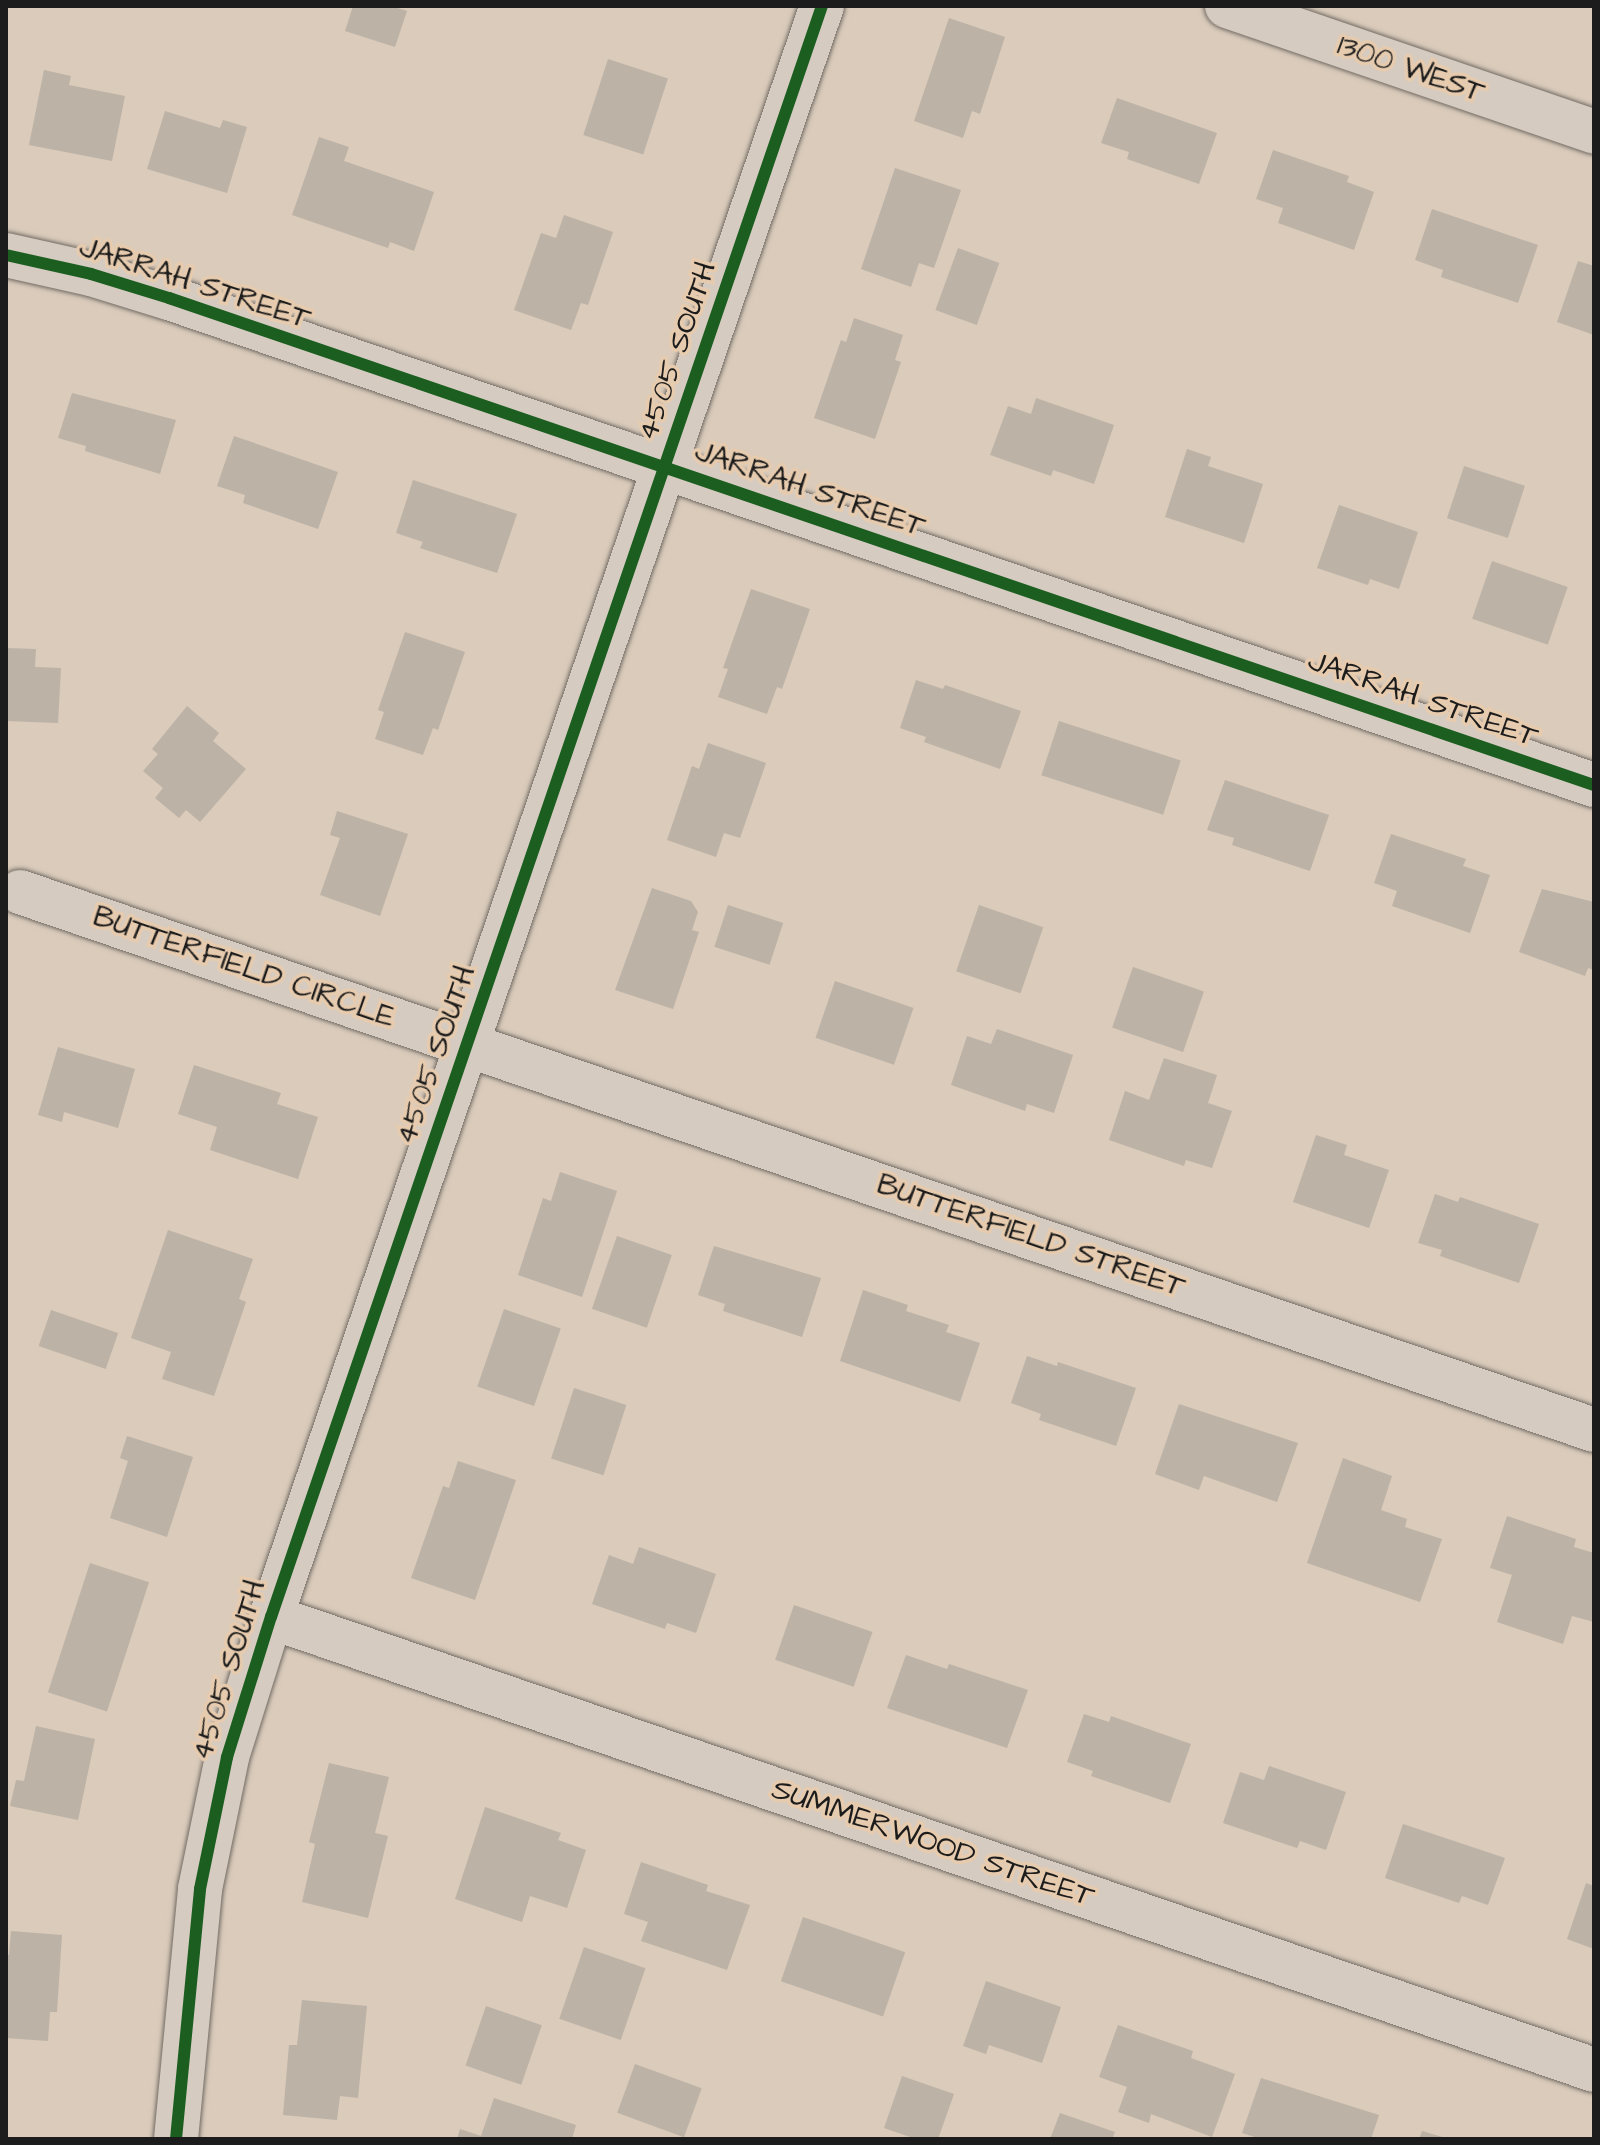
<!DOCTYPE html>
<html>
<head>
<meta charset="utf-8">
<style>
  body { margin:0 }
  #map { position:relative; width:1600px; height:2145px; overflow:hidden; background:#dacbbb; font-family:"Architects Daughter",sans-serif }
  div>[style] { position:absolute }
  .building>* { inset:0; background:#bcb2a6; transform-origin:0 0 }
  .roads { filter:drop-shadow(0 0 2px #726b64) drop-shadow(0 0 2px #726b64) }
  .minor>* { height:44px; margin:-22px; padding:0 22px; transform-origin:22px; border-radius:22px; background:#d5cbc0 }
  .cycleway>* { height:12px; margin:-6px; padding:0 6px; transform-origin:6px; border-radius:6px; background:#1b5e20 }
  span { translate:-50% -50%; white-space:nowrap; text-align:center; line-height:1.15; -webkit-text-stroke:7px #e7cbae; paint-order:stroke }
  .street-label { font-size:30px; color:#1c1c1c }
  .frame { position:absolute; inset:0; border:8px solid #1c1c1c; pointer-events:none }
</style>
</head>
<body>
<div id="map">
  <div class="building">
    <div style="clip-path:polygon(353px 6px,391px 6px,407px 11px,395px 47px,345px 31px)"></div>
    <div style="clip-path:polygon(949px 18px,1005px 37px,980px 114px,972px 111px,963px 138px,914px 121px)"></div>
    <div style="left:608px;top:59px;width:63px;height:80px;rotate:18deg"></div>
    <div style="clip-path:polygon(44px 70px,71px 76px,69px 85px,125px 96px,112px 161px,29px 145px)"></div>
    <div style="clip-path:polygon(1117px 98px,1217px 133px,1199px 184px,1127px 159px,1129px 152px,1101px 143px)"></div>
    <div style="clip-path:polygon(165px 111px,220px 128px,223px 120px,247px 127px,227px 193px,147px 169px)"></div>
    <div style="clip-path:polygon(319px 137px,349px 147px,344px 161px,434px 192px,414px 251px,390px 242px,388px 248px,292px 215px)"></div>
    <div style="clip-path:polygon(1273px 150px,1349px 176px,1347px 182px,1374px 192px,1354px 250px,1278px 223px,1283px 208px,1256px 199px)"></div>
    <div style="clip-path:polygon(895px 168px,961px 190px,934px 268px,919px 263px,911px 287px,861px 269px)"></div>
    <div style="clip-path:polygon(1432px 209px,1538px 245px,1518px 303px,1441px 277px,1443px 270px,1415px 260px)"></div>
    <div style="clip-path:polygon(564px 215px,613px 232px,588px 305px,581px 303px,571px 330px,514px 310px,541px 233px,556px 238px)"></div>
    <div style="left:958px;top:248px;width:44px;height:66px;rotate:20deg"></div>
    <div style="clip-path:polygon(1578px 261px,1594px 266px,1594px 335px,1557px 322px)"></div>
    <div style="clip-path:polygon(854px 318px,903px 335px,895px 360px,901px 362px,875px 439px,814px 418px,841px 340px,846px 342px)"></div>
    <div style="clip-path:polygon(72px 393px,176px 420px,160px 474px,85px 451px,86px 446px,58px 438px)"></div>
    <div style="clip-path:polygon(1036px 398px,1114px 425px,1094px 484px,1053px 470px,1051px 476px,990px 455px,1008px 406px,1031px 414px)"></div>
    <div style="clip-path:polygon(234px 436px,338px 472px,318px 529px,243px 503px,245px 495px,217px 486px)"></div>
    <div style="clip-path:polygon(1187px 449px,1211px 457px,1208px 466px,1263px 484px,1244px 543px,1165px 517px)"></div>
    <div style="left:1464px;top:466px;width:64px;height:55px;rotate:18deg"></div>
    <div style="clip-path:polygon(413px 480px,517px 514px,497px 573px,420px 548px,423px 542px,396px 533px)"></div>
    <div style="clip-path:polygon(1339px 505px,1418px 532px,1399px 589px,1370px 579px,1368px 585px,1317px 568px)"></div>
    <div style="left:1492px;top:561px;width:80px;height:61px;rotate:19deg"></div>
    <div style="clip-path:polygon(751px 589px,810px 609px,782px 689px,777px 687px,767px 714px,718px 697px,728px 669px,723px 668px)"></div>
    <div style="clip-path:polygon(405px 632px,465px 652px,438px 730px,433px 728px,423px 755px,375px 739px,384px 712px,378px 710px)"></div>
    <div style="clip-path:polygon(6px 648px,36px 649px,35px 667px,61px 668px,58px 723px,6px 721px)"></div>
    <div style="clip-path:polygon(916px 680px,943px 689px,945px 685px,1021px 711px,1000px 769px,924px 742px,926px 737px,900px 728px)"></div>
    <div style="clip-path:polygon(187px 706px,219px 733px,213px 741px,246px 769px,200px 822px,186px 810px,179px 818px,155px 798px,163px 788px,143px 771px,158px 754px,152px 749px)"></div>
    <div style="left:1059px;top:721px;width:128px;height:57px;rotate:18deg"></div>
    <div style="clip-path:polygon(708px 743px,766px 763px,740px 838px,724px 833px,716px 857px,667px 840px,692px 766px,699px 769px)"></div>
    <div style="clip-path:polygon(1225px 780px,1329px 815px,1310px 871px,1232px 845px,1234px 838px,1207px 830px)"></div>
    <div style="clip-path:polygon(337px 811px,408px 834px,380px 916px,320px 895px,340px 838px,330px 835px)"></div>
    <div style="clip-path:polygon(1391px 834px,1466px 859px,1463px 866px,1490px 875px,1470px 933px,1392px 906px,1397px 891px,1374px 883px)"></div>
    <div style="clip-path:polygon(652px 888px,691px 901px,698px 912px,692px 930px,699px 932px,673px 1009px,615px 990px)"></div>
    <div style="clip-path:polygon(1542px 889px,1594px 902px,1594px 970px,1588px 968px,1585px 976px,1519px 952px)"></div>
    <div style="left:728px;top:905px;width:58px;height:44px;rotate:18deg"></div>
    <div style="left:979px;top:905px;width:68px;height:70px;rotate:19deg"></div>
    <div style="left:1133px;top:967px;width:75px;height:64px;rotate:19deg"></div>
    <div style="left:835px;top:981px;width:83px;height:60px;rotate:19deg"></div>
    <div style="clip-path:polygon(997px 1029px,1073px 1055px,1054px 1113px,1027px 1104px,1025px 1111px,951px 1085px,967px 1036px,991px 1044px)"></div>
    <div style="clip-path:polygon(58px 1047px,135px 1069px,118px 1128px,64px 1112px,62px 1122px,38px 1115px)"></div>
    <div style="clip-path:polygon(1164px 1058px,1217px 1075px,1208px 1103px,1232px 1111px,1212px 1168px,1186px 1160px,1184px 1166px,1109px 1140px,1125px 1091px,1149px 1100px)"></div>
    <div style="clip-path:polygon(194px 1065px,281px 1093px,277px 1104px,318px 1117px,298px 1179px,210px 1150px,217px 1127px,178px 1114px)"></div>
    <div style="clip-path:polygon(1316px 1135px,1347px 1145px,1344px 1155px,1389px 1170px,1369px 1228px,1293px 1202px)"></div>
    <div style="clip-path:polygon(560px 1172px,617px 1191px,582px 1297px,518px 1275px,543px 1198px,551px 1201px)"></div>
    <div style="clip-path:polygon(1435px 1194px,1458px 1202px,1460px 1197px,1539px 1224px,1519px 1283px,1440px 1256px,1442px 1250px,1418px 1243px)"></div>
    <div style="clip-path:polygon(168px 1230px,253px 1259px,239px 1299px,246px 1302px,214px 1396px,162px 1379px,171px 1352px,131px 1338px)"></div>
    <div style="left:617px;top:1236px;width:58px;height:77px;rotate:19deg"></div>
    <div style="clip-path:polygon(714px 1246px,821px 1278px,802px 1337px,723px 1311px,725px 1304px,698px 1295px)"></div>
    <div style="clip-path:polygon(863px 1290px,908px 1305px,906px 1311px,949px 1325px,946px 1332px,980px 1343px,960px 1402px,840px 1361px)"></div>
    <div style="left:504px;top:1309px;width:60px;height:82px;rotate:19deg"></div>
    <div style="left:51px;top:1310px;width:71px;height:38px;rotate:19deg"></div>
    <div style="clip-path:polygon(1027px 1356px,1057px 1366px,1058px 1362px,1136px 1388px,1116px 1446px,1039px 1420px,1041px 1414px,1011px 1403px)"></div>
    <div style="left:574px;top:1388px;width:55px;height:74px;rotate:18deg"></div>
    <div style="clip-path:polygon(1179px 1404px,1298px 1443px,1277px 1502px,1204px 1476px,1199px 1490px,1155px 1474px)"></div>
    <div style="clip-path:polygon(127px 1436px,193px 1457px,167px 1537px,110px 1518px,128px 1461px,120px 1458px)"></div>
    <div style="clip-path:polygon(1343px 1458px,1392px 1476px,1381px 1510px,1407px 1519px,1405px 1527px,1442px 1539px,1420px 1602px,1307px 1563px)"></div>
    <div style="clip-path:polygon(458px 1461px,516px 1480px,475px 1600px,411px 1578px,443px 1486px,449px 1488px)"></div>
    <div style="clip-path:polygon(1507px 1516px,1576px 1539px,1574px 1547px,1594px 1553px,1594px 1622px,1572px 1616px,1563px 1644px,1497px 1622px,1512px 1575px,1490px 1568px)"></div>
    <div style="clip-path:polygon(639px 1547px,716px 1574px,696px 1633px,667px 1623px,665px 1629px,592px 1604px,609px 1555px,633px 1564px)"></div>
    <div style="left:90px;top:1563px;width:62px;height:136px;rotate:18deg"></div>
    <div style="left:794px;top:1605px;width:83px;height:58px;rotate:19deg"></div>
    <div style="clip-path:polygon(906px 1655px,947px 1669px,949px 1664px,1028px 1690px,1007px 1748px,887px 1708px)"></div>
    <div style="clip-path:polygon(1084px 1714px,1109px 1722px,1111px 1716px,1191px 1744px,1170px 1803px,1091px 1776px,1093px 1771px,1067px 1762px)"></div>
    <div style="clip-path:polygon(36px 1726px,95px 1739px,78px 1820px,10px 1806px,16px 1780px,24px 1781px)"></div>
    <div style="clip-path:polygon(329px 1763px,389px 1777px,375px 1833px,388px 1836px,368px 1918px,302px 1902px,315px 1844px,309px 1842px)"></div>
    <div style="clip-path:polygon(1269px 1766px,1346px 1792px,1326px 1850px,1300px 1841px,1297px 1848px,1223px 1823px,1240px 1772px,1264px 1780px)"></div>
    <div style="clip-path:polygon(485px 1807px,561px 1833px,558px 1840px,586px 1850px,567px 1908px,530px 1896px,522px 1922px,455px 1899px)"></div>
    <div style="clip-path:polygon(1403px 1824px,1505px 1858px,1488px 1905px,1462px 1896px,1459px 1903px,1385px 1878px)"></div>
    <div style="clip-path:polygon(641px 1862px,708px 1885px,706px 1891px,750px 1905px,727px 1970px,641px 1941px,648px 1922px,624px 1914px)"></div>
    <div style="clip-path:polygon(1586px 1883px,1594px 1886px,1594px 1949px,1567px 1939px)"></div>
    <div style="left:803px;top:1917px;width:108px;height:68px;rotate:19deg"></div>
    <div style="clip-path:polygon(11px 1931px,62px 1935px,57px 2012px,50px 2012px,48px 2041px,6px 2038px,6px 1955px,9px 1955px)"></div>
    <div style="left:584px;top:1947px;width:65px;height:76px;rotate:19deg"></div>
    <div style="clip-path:polygon(986px 1981px,1061px 2007px,1042px 2063px,989px 2045px,986px 2054px,963px 2046px)"></div>
    <div style="clip-path:polygon(302px 2000px,367px 2006px,358px 2098px,340px 2096px,337px 2120px,283px 2115px,289px 2045px,297px 2045px)"></div>
    <div style="left:486px;top:2006px;width:59px;height:63px;rotate:19deg"></div>
    <div style="clip-path:polygon(1118px 2025px,1193px 2051px,1191px 2058px,1235px 2074px,1212px 2137px,1151px 2114px,1149px 2123px,1118px 2112px,1127px 2087px,1099px 2077px)"></div>
    <div style="left:635px;top:2064px;width:71px;height:52px;rotate:20deg"></div>
    <div style="clip-path:polygon(902px 2076px,954px 2094px,938px 2139px,916px 2139px,884px 2128px)"></div>
    <div style="clip-path:polygon(1261px 2078px,1379px 2115px,1371px 2139px,1261px 2139px,1242px 2133px)"></div>
    <div style="clip-path:polygon(494px 2098px,576px 2125px,572px 2139px,457px 2139px,460px 2129px,481px 2136px)"></div>
    <div style="clip-path:polygon(1060px 2113px,1115px 2132px,1112px 2139px,1050px 2139px)"></div>
    <div style="clip-path:polygon(1422px 2131px,1446px 2138px,1445px 2139px,1419px 2139px)"></div>
  </div>
  <div class="roads">
    <div class="minor">
      <div style="left:1227px;top:6px;width:388px;rotate:18.9deg"></div>
      <div style="left:6px;top:255px;width:87px;rotate:12.6deg"></div>
      <div style="left:91px;top:274px;width:82px;rotate:17.1deg"></div>
      <div style="left:169px;top:298px;width:1506px;rotate:18.87deg"></div>
      <div style="left:20px;top:892px;width:1663px;rotate:18.87deg"></div>
      <div style="left:271px;top:1617px;width:1398px;rotate:18.9deg"></div>
      <div style="left:176px;top:2139px;width:251px;rotate:-84.5deg"></div>
      <div style="left:200px;top:1889px;width:135px;rotate:-78.4deg"></div>
      <div style="left:227px;top:1757px;width:147px;rotate:-72.6deg"></div>
      <div style="left:271px;top:1617px;width:1703px;rotate:-71.12deg"></div>
    </div>
  </div>
  <div class="cycleway">
    <div style="left:6px;top:255px;width:87px;rotate:12.6deg"></div>
    <div style="left:91px;top:274px;width:82px;rotate:17.1deg"></div>
    <div style="left:169px;top:298px;width:1506px;rotate:18.87deg"></div>
    <div style="left:176px;top:2139px;width:251px;rotate:-84.5deg"></div>
    <div style="left:200px;top:1889px;width:135px;rotate:-78.4deg"></div>
    <div style="left:227px;top:1757px;width:147px;rotate:-72.6deg"></div>
    <div style="left:271px;top:1617px;width:1703px;rotate:-71.12deg"></div>
  </div>
  <div class="street-label">
    <span style="left:1411px;top:69px;rotate:19deg">1300 WEST</span>
    <span style="left:195px;top:283px;rotate:18deg">JARRAH STREET</span>
    <span style="left:677px;top:351px;rotate:-71deg">4505 SOUTH</span>
    <span style="left:810px;top:489px;rotate:19deg">JARRAH STREET</span>
    <span style="left:1423px;top:699px;rotate:19deg">JARRAH STREET</span>
    <span style="left:244px;top:967px;rotate:19deg">BUTTERFIELD CIRCLE</span>
    <span style="left:436px;top:1055px;rotate:-71deg">4505 SOUTH</span>
    <span style="left:1031px;top:1236px;rotate:19deg">BUTTERFIELD STREET</span>
    <span style="left:229px;top:1670px;rotate:-73deg">4505 SOUTH</span>
    <span style="left:933px;top:1843px;rotate:19deg">SUMMERWOOD STREET</span>
  </div>
  <div class="frame"></div>
</div>
</body>
</html>
